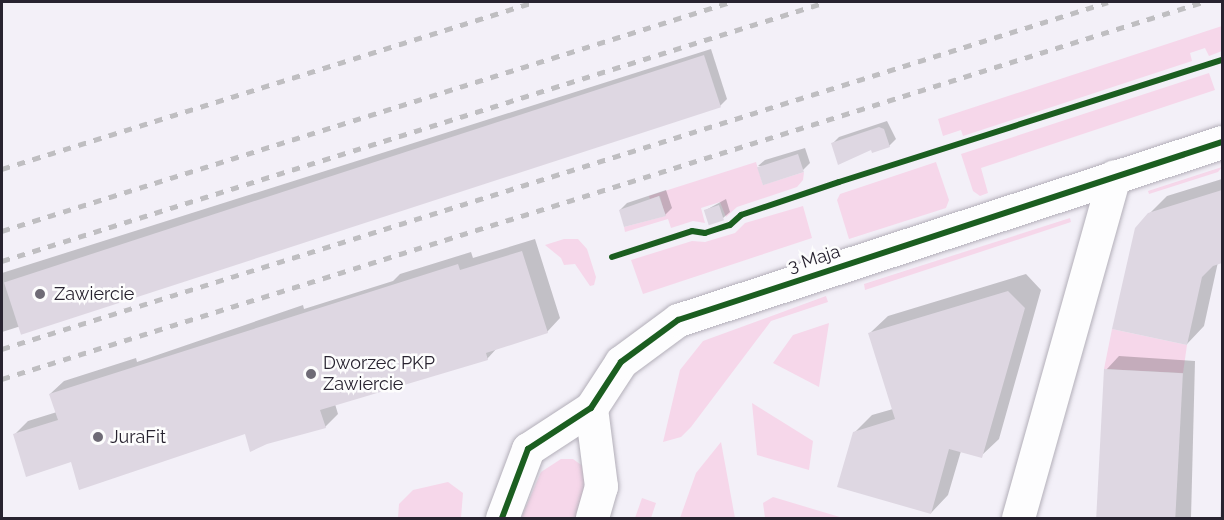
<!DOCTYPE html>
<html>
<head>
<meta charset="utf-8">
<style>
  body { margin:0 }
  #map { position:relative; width:1224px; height:520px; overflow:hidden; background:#f3f0f8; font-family:Raleway,sans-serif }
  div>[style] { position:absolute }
  .green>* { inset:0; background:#f6d7ea }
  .shadow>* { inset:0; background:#0003 }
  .building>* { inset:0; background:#ded7e2; transform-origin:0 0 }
  .roads { filter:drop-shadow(0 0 2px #b3afb9) drop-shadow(0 0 2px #b3afb9) }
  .minor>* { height:33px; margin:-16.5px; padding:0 16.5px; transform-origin:16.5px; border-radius:16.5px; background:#fdfdfe }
  .tertiary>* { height:33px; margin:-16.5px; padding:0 16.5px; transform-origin:16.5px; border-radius:16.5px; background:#fdfdfe }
  .rail>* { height:4.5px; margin-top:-2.25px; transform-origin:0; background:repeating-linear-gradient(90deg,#bfbec1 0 8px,transparent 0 16px) }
  .cycleway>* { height:6px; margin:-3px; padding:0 3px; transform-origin:3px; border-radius:3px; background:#1b5e20 }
  .dots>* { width:16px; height:16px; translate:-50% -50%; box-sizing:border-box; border:3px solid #fdfdfd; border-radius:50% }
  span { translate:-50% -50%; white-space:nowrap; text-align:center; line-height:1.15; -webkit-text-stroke:5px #fdfdfd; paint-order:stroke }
  .street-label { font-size:18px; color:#282330 }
  .poi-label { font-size:18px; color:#282330 }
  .left { translate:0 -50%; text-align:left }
  .frame { position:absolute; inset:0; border:3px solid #282330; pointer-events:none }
</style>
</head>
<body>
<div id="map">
  <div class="green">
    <div style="clip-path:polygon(1222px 26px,1222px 51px,1209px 56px,1205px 48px,1190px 53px,1192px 61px,963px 136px,961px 130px,943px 136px,938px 119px)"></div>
    <div style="clip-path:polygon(1209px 73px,1215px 90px,981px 168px,988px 193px,980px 196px,973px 191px,961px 154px)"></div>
    <div style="clip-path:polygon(756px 162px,763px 185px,804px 172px,803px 180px,797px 187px,737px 207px,726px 217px,720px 202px,701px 208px,705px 223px,693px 221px,671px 228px,668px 219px,625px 232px,624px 227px,665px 216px,660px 196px,650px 199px,649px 196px)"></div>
    <div style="clip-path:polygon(936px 162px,949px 200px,946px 208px,849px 239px,837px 200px,840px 194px)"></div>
    <div style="clip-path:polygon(1222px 167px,1218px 172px,1149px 194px,1148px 191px)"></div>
    <div style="clip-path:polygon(803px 206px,812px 238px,643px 294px,631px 260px,692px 241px,705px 242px,735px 233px,745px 223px)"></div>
    <div style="clip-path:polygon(1070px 218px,1071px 222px,865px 290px,864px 284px)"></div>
    <div style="clip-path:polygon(564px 239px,578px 239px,587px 249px,596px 277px,594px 285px,590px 286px,575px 264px,564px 265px,561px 258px,545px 245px)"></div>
    <div style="clip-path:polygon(826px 296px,828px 302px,771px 321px,691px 427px,681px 437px,663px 442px,680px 370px,703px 341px)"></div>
    <div style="clip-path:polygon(829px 323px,819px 387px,773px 363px,793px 335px)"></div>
    <div style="clip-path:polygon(1112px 329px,1187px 345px,1183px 373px,1104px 369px)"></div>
    <div style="clip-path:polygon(752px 403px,813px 441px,809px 470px,757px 455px)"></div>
    <div style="clip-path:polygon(721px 442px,735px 518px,680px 518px,696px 473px)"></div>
    <div style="clip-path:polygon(561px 459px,573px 459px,584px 467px,588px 478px,578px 518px,521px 518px,541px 472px)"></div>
    <div style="clip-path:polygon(448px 482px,463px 493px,461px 518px,398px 518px,399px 504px,413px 490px)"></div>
    <div style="clip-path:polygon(773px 497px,843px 518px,765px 518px,763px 503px)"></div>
    <div style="clip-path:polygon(642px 498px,656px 503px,651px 518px,635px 518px)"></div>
  </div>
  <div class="shadow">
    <div style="clip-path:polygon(711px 49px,727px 99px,720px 106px,2px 332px,2px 273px)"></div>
    <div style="clip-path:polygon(887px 121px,896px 139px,889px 146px,832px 144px,839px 137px)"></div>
    <div style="clip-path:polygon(805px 148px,810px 163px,803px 170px,758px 166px,765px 160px)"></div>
    <div style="clip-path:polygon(1222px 179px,1222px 261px,1218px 262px,1204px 326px,1187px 344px,1149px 214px,1167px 196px)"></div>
    <div style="clip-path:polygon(666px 190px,672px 208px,665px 215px,620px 210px,627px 203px)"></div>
    <div style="clip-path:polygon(726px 199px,730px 212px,723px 218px,706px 210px)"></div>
    <div style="clip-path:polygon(535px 239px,560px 318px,547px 332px,498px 347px,487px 359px,335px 404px,338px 414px,325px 427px,246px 432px,72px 460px,15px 434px,28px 421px,57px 412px,50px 394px,64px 381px,136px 358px,137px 362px,303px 305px,304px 309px,393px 281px,400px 274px,471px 252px,473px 258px)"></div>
    <div style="clip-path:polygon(1026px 274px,1041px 290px,999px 439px,981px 456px,961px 451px,948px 495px,931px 513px,854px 433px,872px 415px,893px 409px,870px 333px,888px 316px)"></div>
    <div style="clip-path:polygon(1119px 356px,1195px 361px,1191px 518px,1098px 518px,1106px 370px)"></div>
  </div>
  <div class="building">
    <div style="left:704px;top:55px;width:55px;height:736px;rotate:72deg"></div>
    <div style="clip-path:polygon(879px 127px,884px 129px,890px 147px,872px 153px,871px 150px,838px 165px,831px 143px)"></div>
    <div style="left:798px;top:154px;width:19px;height:43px;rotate:72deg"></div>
    <div style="clip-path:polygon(1222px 190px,1222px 263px,1213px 266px,1202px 277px,1187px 345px,1112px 329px,1135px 228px,1148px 213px)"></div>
    <div style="clip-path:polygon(659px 196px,666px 216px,624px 227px,619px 210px)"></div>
    <div style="left:719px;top:205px;width:16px;height:16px;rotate:72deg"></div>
    <div style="clip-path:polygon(522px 251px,548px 333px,486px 353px,488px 360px,320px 410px,326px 428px,267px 444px,250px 452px,245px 434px,79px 490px,71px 462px,26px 477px,13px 434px,58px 420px,49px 394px,458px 264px,460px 270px)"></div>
    <div style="clip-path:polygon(1008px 291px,1025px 308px,982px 458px,949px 449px,931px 514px,837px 487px,853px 432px,895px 419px,868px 333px)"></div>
    <div style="left:1104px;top:369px;width:79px;height:149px;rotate:3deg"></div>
    <div style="clip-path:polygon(1221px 498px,1222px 498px,1222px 518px,1220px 518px)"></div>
  </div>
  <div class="roads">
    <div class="minor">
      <div style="left:1018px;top:518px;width:355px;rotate:-74.3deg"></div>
    </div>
    <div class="tertiary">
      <div style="left:591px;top:408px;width:79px;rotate:82.7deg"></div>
      <div style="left:601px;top:486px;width:33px;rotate:106deg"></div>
      <div style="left:502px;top:518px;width:74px;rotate:-69.4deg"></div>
      <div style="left:528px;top:449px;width:75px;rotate:-33.1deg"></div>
      <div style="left:591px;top:408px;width:55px;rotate:-56.9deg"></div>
      <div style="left:621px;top:362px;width:71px;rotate:-36.4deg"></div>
      <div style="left:678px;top:320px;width:572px;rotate:-18.12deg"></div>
    </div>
  </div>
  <div class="rail">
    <div style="left:2px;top:169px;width:558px;rotate:-17.43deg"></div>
    <div style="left:2px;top:231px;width:763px;rotate:-17.46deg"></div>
    <div style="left:2px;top:261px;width:864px;rotate:-17.45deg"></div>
    <div style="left:2px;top:349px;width:1159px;rotate:-17.42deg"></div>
    <div style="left:2px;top:379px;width:1259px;rotate:-17.43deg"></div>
  </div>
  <div class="cycleway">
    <div style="left:612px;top:257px;width:84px;rotate:-18deg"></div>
    <div style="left:692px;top:231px;width:13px;rotate:9deg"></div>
    <div style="left:705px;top:233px;width:26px;rotate:-18deg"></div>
    <div style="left:730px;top:225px;width:15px;rotate:-42deg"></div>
    <div style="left:741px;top:215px;width:103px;rotate:-18.6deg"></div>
    <div style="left:839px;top:182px;width:402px;rotate:-17.7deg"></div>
    <div style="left:502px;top:518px;width:74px;rotate:-69.4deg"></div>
    <div style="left:528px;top:449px;width:75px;rotate:-33.1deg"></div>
    <div style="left:591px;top:408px;width:55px;rotate:-56.9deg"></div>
    <div style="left:621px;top:362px;width:71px;rotate:-36.4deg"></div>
    <div style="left:678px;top:320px;width:572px;rotate:-18.12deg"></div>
  </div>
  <div class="dots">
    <div style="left:40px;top:294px;background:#6f6b76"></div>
    <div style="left:311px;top:374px;background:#6f6b76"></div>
    <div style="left:98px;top:437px;background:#6f6b76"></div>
  </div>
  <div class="street-label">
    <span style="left:814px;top:259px;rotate:-18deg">3 Maja</span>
  </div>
  <div class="poi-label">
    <span class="left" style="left:54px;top:294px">Zawiercie</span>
    <span class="left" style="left:323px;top:374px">Dworzec PKP<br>Zawiercie</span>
    <span class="left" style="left:110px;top:437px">JuraFit</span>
  </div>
  <div class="frame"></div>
</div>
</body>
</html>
